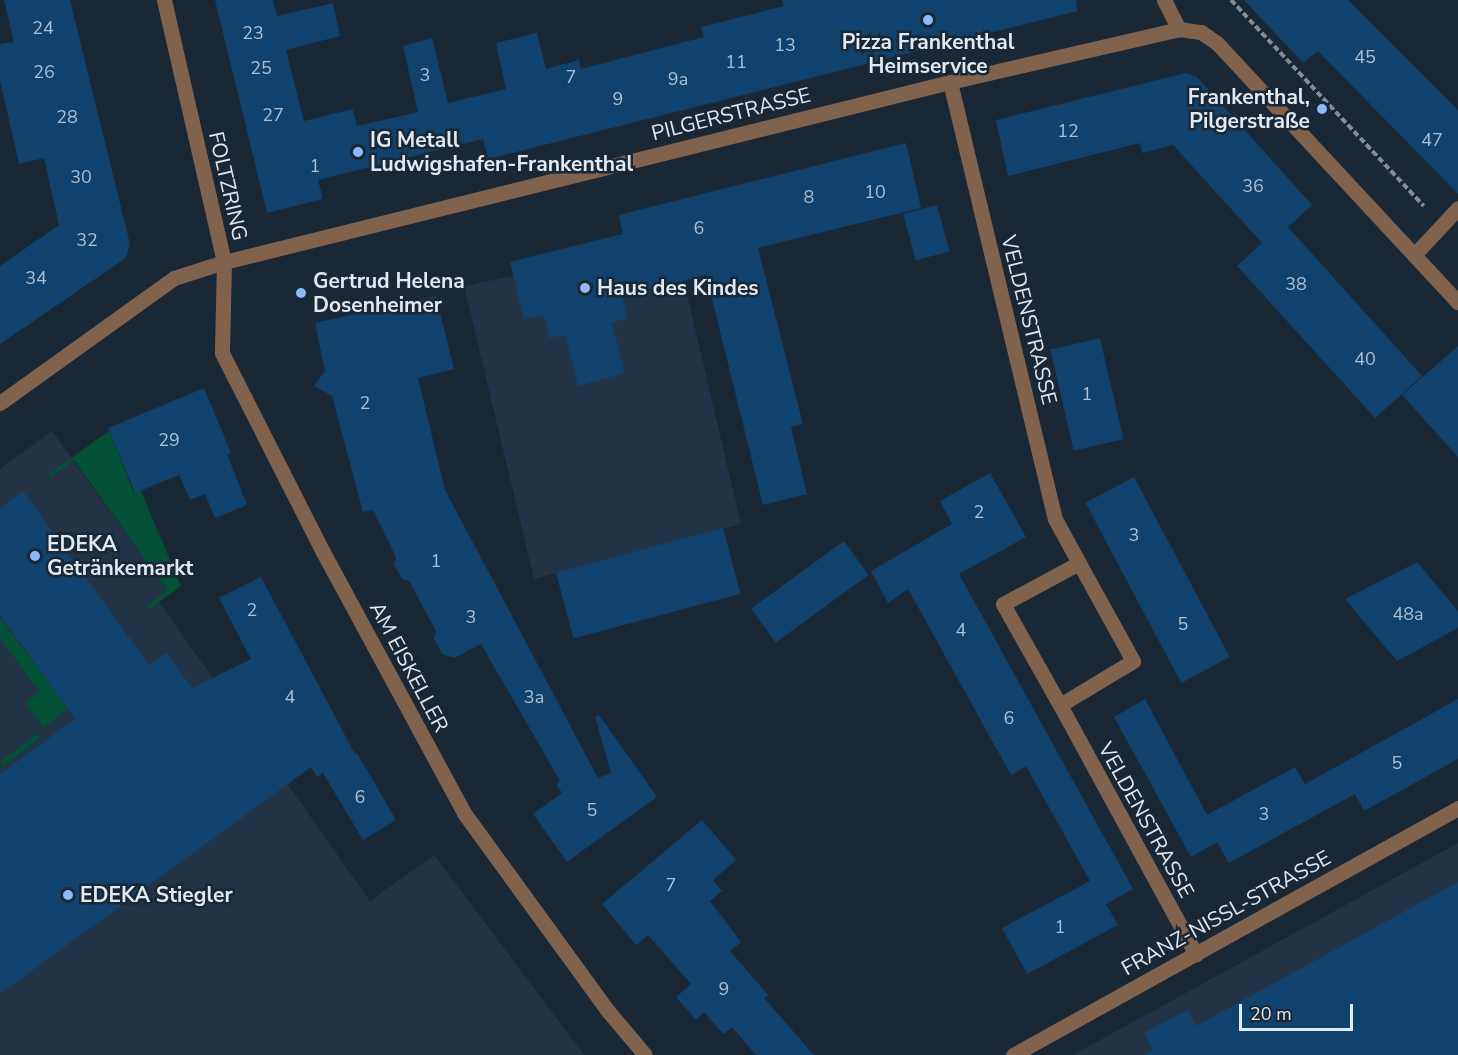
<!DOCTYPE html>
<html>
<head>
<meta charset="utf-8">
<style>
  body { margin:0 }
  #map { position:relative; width:1458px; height:1055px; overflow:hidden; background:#1a2734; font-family:"Nunito Sans",sans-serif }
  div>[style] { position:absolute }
  .built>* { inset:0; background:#213345 }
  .green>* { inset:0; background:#025035; transform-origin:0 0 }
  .building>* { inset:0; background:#10426d; transform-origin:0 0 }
  .path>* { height:4px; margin-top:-2px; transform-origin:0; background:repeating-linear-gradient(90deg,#828d98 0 6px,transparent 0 9px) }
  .minor>* { height:15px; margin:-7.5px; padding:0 7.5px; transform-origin:7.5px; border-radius:7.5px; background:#81624d }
  .dots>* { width:16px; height:16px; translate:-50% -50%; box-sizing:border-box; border:3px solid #1a2734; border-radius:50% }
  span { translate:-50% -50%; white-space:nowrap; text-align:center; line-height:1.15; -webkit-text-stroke:5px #1a2734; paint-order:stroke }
  .number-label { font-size:18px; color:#adbfd1 }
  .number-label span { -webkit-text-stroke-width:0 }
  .poi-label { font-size:21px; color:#e1e9f2; font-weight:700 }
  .right { translate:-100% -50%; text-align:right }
  .left { translate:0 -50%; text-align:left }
  .street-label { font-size:21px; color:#e1e9f2 }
  .scale { position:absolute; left:1239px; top:1004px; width:114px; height:27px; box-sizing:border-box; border:3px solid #e1e9f2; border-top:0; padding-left:8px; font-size:18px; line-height:21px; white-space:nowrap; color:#e1e9f2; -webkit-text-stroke:4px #1a2734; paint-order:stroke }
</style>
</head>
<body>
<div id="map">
  <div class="built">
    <div style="clip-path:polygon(666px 205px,741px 524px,534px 579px,464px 286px,513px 276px,510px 262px,623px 234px,619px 215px)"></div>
    <div style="clip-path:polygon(52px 431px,167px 590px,157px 599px,370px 901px,434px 855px,584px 1055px,0 1055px,0 469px)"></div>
    <div style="clip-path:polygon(1458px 843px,1458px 1055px,1073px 1055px)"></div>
  </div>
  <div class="green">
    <div style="clip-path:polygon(109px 431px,134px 493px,141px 491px,181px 586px,148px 610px,148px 605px,167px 590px,74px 460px,51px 477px,49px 474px)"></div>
    <div style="clip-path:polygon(0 618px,68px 709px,43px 727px,25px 703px,39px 691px,0 638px)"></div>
    <div style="left:37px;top:734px;width:5px;height:46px;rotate:53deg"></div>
  </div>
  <div class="building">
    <div style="clip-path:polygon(4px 0,70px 0,130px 244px,126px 258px,0 344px,0 266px,59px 225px,44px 158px,19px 164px,0 80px,0 44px,14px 42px)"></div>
    <div style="clip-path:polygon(215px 0,273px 0,277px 16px,333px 3px,340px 36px,286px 50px,304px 121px,353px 109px,357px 126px,418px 112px,403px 46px,432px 38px,448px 103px,506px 89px,496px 43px,537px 33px,546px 69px,579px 60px,581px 69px,704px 37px,701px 27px,784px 6px,782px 0,1076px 0,1077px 11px,488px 159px,483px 139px,318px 180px,323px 199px,267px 213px)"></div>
    <div style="clip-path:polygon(1244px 0,1348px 0,1458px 110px,1458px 194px,1318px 51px,1303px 63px)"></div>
    <div style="clip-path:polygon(1186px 73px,1197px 77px,1312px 205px,1288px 227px,1422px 376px,1375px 418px,1237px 266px,1262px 243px,1173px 145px,1142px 153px,1140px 143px,1008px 176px,996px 120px)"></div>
    <div style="clip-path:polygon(906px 143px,921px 208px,758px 248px,803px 424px,791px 427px,807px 494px,763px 505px,706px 275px,622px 296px,627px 318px,612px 323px,625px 373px,578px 386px,565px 335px,549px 338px,544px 315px,524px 319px,510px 262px,623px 234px,619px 215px)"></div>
    <div style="left:937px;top:205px;width:48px;height:35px;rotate:75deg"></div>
    <div style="clip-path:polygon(436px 296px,454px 369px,418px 378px,445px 490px,598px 778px,611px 773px,595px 717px,599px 715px,657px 797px,567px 862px,533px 814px,562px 793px,556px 784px,560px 781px,481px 644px,454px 658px,442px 654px,434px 639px,436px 631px,424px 609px,409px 581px,402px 579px,394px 564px,396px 557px,373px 510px,363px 512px,332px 396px,314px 386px,325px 371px,315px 323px)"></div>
    <div style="left:1100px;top:338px;width:104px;height:51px;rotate:77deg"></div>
    <div style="clip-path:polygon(1458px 346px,1458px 457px,1402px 395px)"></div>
    <div style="clip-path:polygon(204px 388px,231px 453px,227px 454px,247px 505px,215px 518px,205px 494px,190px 500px,179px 475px,135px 493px,108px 428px)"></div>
    <div style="clip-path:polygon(990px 473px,1026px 537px,959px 574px,1133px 889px,1106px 904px,1118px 925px,1027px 974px,1002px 928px,1090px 881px,1026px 766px,1011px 775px,908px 589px,888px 603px,871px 571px,952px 524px,940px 501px)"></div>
    <div style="left:1134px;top:477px;width:204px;height:55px;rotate:62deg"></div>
    <div style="clip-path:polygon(23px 491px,149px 665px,166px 652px,192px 688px,251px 659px,219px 598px,261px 577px,355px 754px,357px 753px,396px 820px,363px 840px,323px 773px,317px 777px,311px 767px,0 994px,0 774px,75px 719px,0 615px,0 508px)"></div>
    <div style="left:723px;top:528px;width:68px;height:173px;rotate:75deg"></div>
    <div style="left:844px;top:541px;width:42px;height:115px;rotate:54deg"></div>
    <div style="clip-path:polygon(1417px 562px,1458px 611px,1458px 628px,1397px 661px,1345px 599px)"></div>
    <div style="clip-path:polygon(1145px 699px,1207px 815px,1295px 767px,1305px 784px,1458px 699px,1458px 759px,1364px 811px,1355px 794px,1229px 863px,1217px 842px,1191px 857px,1114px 717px)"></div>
    <div style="clip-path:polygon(702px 820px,736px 860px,713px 880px,722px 891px,710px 901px,741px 942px,730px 951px,768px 995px,764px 998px,814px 1055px,756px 1055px,732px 1027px,723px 1034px,704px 1012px,696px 1020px,676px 997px,691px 984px,648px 935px,636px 945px,602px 904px)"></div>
    <div style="clip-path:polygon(1458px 882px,1458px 1055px,1144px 1055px,1153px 1050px,1144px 1033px,1187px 1010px,1196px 1026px)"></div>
  </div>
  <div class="path">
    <div style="left:1231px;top:0;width:282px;rotate:46.9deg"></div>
  </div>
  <div class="minor">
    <div style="left:164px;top:0;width:269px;rotate:77.1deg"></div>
    <div style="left:224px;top:262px;width:91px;rotate:91.3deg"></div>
    <div style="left:222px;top:353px;width:223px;rotate:63.1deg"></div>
    <div style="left:323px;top:552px;width:297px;rotate:61.6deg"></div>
    <div style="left:464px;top:813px;width:245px;rotate:54deg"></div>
    <div style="left:608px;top:1011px;width:57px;rotate:49.9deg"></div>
    <div style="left:1164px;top:0;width:33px;rotate:63deg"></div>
    <div style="left:950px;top:82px;width:449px;rotate:76.5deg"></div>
    <div style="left:1055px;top:519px;width:50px;rotate:61.4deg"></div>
    <div style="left:1079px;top:563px;width:86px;rotate:151.7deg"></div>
    <div style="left:1003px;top:604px;width:116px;rotate:60.6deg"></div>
    <div style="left:1414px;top:255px;width:64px;rotate:-46.9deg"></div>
    <div style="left:0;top:403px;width:214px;rotate:-35.7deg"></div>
    <div style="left:174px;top:278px;width:52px;rotate:-17.7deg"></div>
    <div style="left:224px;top:262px;width:748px;rotate:-13.92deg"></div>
    <div style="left:950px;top:82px;width:235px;rotate:-13deg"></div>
    <div style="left:1179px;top:29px;width:22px;rotate:8deg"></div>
    <div style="left:1201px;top:32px;width:19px;rotate:35deg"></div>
    <div style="left:1217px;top:43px;width:354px;rotate:47.1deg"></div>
    <div style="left:1079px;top:563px;width:112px;rotate:61.1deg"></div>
    <div style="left:1133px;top:661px;width:85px;rotate:148.9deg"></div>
    <div style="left:1060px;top:705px;width:284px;rotate:61.4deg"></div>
    <div style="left:1013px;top:1055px;width:509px;rotate:-29.03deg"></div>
  </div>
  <div class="dots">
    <div style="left:928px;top:20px;background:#8cb9fc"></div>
    <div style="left:1322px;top:109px;background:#8cb9fc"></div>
    <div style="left:358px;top:152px;background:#8cb9fc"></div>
    <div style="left:585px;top:288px;background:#8cb9fc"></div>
    <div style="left:301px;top:293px;background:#8cb9fc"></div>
    <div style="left:35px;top:556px;background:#8cb9fc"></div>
    <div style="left:68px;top:895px;background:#8cb9fc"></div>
  </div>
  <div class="number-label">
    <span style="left:43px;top:28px">24</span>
    <span style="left:253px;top:33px">23</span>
    <span style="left:785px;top:45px">13</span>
    <span style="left:1365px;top:57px">45</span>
    <span style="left:736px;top:62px">11</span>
    <span style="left:261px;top:68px">25</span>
    <span style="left:44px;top:72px">26</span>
    <span style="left:425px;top:75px">3</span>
    <span style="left:571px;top:77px">7</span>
    <span style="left:678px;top:79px">9a</span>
    <span style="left:618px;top:99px">9</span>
    <span style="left:273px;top:115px">27</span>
    <span style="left:67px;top:117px">28</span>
    <span style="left:1068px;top:131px">12</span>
    <span style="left:1432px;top:140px">47</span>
    <span style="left:315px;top:166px">1</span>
    <span style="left:81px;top:177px">30</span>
    <span style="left:1253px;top:186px">36</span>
    <span style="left:875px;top:192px">10</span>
    <span style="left:809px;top:197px">8</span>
    <span style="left:699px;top:228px">6</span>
    <span style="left:87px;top:240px">32</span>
    <span style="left:36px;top:278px">34</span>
    <span style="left:1296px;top:284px">38</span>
    <span style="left:1365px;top:359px">40</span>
    <span style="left:1087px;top:394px">1</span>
    <span style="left:365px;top:403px">2</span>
    <span style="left:169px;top:440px">29</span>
    <span style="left:979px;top:512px">2</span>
    <span style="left:1134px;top:535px">3</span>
    <span style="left:436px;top:561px">1</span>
    <span style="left:252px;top:610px">2</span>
    <span style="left:1408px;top:614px">48a</span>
    <span style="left:471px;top:617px">3</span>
    <span style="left:1183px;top:624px">5</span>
    <span style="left:961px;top:630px">4</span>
    <span style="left:290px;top:697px">4</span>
    <span style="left:534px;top:697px">3a</span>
    <span style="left:1009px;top:718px">6</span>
    <span style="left:1397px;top:763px">5</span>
    <span style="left:360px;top:797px">6</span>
    <span style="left:592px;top:810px">5</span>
    <span style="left:1264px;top:814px">3</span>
    <span style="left:671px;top:885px">7</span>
    <span style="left:1060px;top:927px">1</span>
    <span style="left:724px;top:989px">9</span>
  </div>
  <div class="poi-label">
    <span style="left:928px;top:54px">Pizza Frankenthal<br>Heimservice</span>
    <span class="right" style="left:1310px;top:109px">Frankenthal,<br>Pilgerstraße</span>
    <span class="left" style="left:370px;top:152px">IG Metall<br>Ludwigshafen-Frankenthal</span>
    <span class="left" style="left:313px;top:293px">Gertrud Helena<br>Dosenheimer</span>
    <span class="left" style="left:597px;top:288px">Haus des Kindes</span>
    <span class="left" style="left:47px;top:556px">EDEKA<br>Getränkemarkt</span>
    <span class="left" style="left:80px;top:895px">EDEKA Stiegler</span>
  </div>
  <div class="street-label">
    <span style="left:731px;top:114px;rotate:-14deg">PILGERSTRASSE</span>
    <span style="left:228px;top:186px;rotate:77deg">FOLTZRING</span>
    <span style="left:1029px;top:320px;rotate:76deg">VELDENSTRASSE</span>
    <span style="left:409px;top:667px;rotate:62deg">AM EISKELLER</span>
    <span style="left:1146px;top:820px;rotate:61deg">VELDENSTRASSE</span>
    <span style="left:1226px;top:913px;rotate:-29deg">FRANZ-NISSL-STRASSE</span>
  </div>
  <div class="scale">20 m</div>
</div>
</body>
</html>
